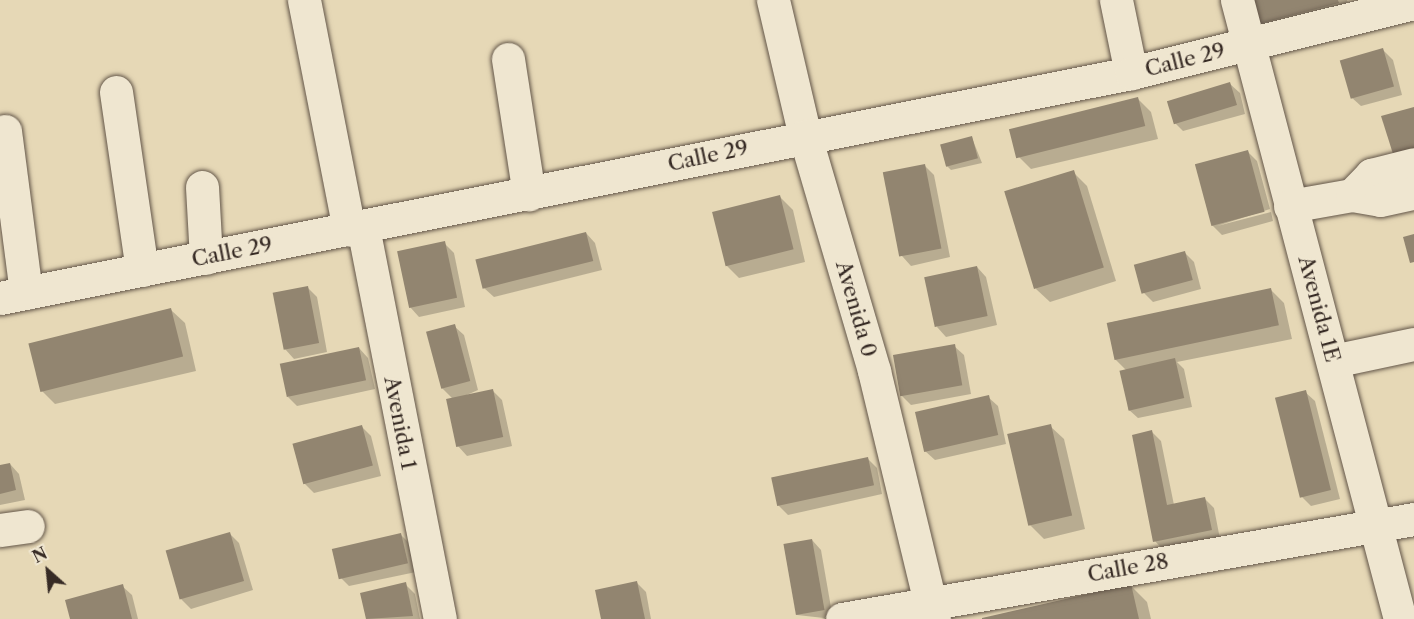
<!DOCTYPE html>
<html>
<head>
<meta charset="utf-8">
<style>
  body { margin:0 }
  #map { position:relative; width:1414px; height:619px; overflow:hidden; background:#e6d8b6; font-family:"Libre Caslon Text",serif }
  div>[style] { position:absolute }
  .shadow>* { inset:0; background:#0003 }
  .building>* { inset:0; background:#928570; transform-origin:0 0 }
  .roads { filter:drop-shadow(0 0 2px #635649) drop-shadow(0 0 2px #635649) }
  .minor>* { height:33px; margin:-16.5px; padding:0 16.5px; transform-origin:16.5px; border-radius:16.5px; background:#efe6d0 }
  span { translate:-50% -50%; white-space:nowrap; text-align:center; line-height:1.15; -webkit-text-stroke:5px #efe6d0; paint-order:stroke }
  .street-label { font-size:21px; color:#372b25 }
  .north { position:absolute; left:18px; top:541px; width:60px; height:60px; -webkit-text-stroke:4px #efe6d0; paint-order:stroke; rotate:333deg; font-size:16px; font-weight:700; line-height:24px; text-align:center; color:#372b25 }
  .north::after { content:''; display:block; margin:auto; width:21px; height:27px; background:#372b25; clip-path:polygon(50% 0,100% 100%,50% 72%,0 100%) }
</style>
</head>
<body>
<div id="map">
  <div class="shadow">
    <div style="clip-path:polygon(1254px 0,1347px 0,1352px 16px,1274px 37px,1261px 24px)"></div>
    <div style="clip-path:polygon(1383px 50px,1393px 60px,1402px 95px,1361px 106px,1351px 97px)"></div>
    <div style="clip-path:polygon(1230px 84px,1240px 93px,1245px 114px,1183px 131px,1173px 121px)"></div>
    <div style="clip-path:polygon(1138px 99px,1151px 112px,1158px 139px,1031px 169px,1017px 155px)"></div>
    <div style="clip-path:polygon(972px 138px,982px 163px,951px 170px,947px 166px)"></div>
    <div style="clip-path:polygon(1248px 152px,1257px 161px,1270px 209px,1217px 226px,1271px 212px,1273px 221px,1222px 235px,1212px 225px)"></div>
    <div style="clip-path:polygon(924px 165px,934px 175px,950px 257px,911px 266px,902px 256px)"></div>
    <div style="clip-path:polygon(1073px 172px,1087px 186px,1116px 281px,1050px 302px,1036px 289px)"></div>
    <div style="clip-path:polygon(780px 197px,793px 210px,805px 262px,739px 278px,725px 264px)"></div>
    <div style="clip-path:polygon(586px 233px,595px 243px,602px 270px,494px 297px,484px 288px)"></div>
    <div style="clip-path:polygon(444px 243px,454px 253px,465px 307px,419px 317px,410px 307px)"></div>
    <div style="clip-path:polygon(1184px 252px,1194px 262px,1201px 289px,1153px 302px,1143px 292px)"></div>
    <div style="clip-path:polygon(977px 267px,986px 277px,997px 325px,946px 337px,937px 327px)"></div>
    <div style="clip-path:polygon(307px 287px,317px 297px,327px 352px,294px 359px,285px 349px)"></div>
    <div style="clip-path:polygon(1271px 290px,1284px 303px,1292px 339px,1177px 362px,1184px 369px,1192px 407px,1138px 418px,1128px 409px,1126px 370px,1115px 359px,1108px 323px)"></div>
    <div style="clip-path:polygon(171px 310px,185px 323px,196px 371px,55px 404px,41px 390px)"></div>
    <div style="clip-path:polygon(454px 326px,464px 335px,478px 390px,460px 398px,493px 391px,502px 400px,512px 446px,467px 456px,458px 446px,453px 399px,442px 388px)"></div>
    <div style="clip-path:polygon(954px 346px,964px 355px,971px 394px,911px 405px,901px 395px)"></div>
    <div style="clip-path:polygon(359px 348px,368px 358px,375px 389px,297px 406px,288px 397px)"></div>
    <div style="clip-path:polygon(1305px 392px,1315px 401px,1340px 499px,1311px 506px,1302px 497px)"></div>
    <div style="clip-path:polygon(988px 397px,998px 406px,1006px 444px,935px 460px,925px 451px)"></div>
    <div style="clip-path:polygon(1050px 426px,1064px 439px,1085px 529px,1044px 539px,1030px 525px)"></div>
    <div style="clip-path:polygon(362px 427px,371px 436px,381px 476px,314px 493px,304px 483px)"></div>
    <div style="clip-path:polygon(1152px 432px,1161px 441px,1174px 505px,1205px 499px,1214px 508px,1220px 539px,1164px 551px,1155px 541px)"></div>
    <div style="clip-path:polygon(867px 458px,877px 468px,882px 494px,788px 515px,778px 505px)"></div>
    <div style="clip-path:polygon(10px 464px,19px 474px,25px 500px,0 505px,0 467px)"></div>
    <div style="clip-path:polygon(230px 534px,239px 543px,253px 590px,191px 609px,181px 599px)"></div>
    <div style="clip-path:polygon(401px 535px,410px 544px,416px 572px,349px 586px,340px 577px)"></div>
    <div style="clip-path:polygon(812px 540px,821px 550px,833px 619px,797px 615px)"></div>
    <div style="clip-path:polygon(636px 582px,646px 592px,651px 619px,603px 619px)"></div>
    <div style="clip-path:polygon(405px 584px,415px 594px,420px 619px,367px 619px,362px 594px)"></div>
    <div style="clip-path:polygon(122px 586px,132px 595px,138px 619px,71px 619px)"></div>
    <div style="clip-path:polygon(1131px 586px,1147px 602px,1151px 619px,985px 619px)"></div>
  </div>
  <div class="building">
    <div style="clip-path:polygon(1253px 0,1338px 0,1339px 3px,1259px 24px)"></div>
    <div style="left:1383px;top:48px;width:40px;height:45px;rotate:74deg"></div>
    <div style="left:1230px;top:82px;width:24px;height:66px;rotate:73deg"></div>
    <div style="left:1138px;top:97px;width:30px;height:133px;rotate:76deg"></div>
    <div style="clip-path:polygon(1414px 107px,1414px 152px,1394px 157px,1381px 116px)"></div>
    <div style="left:972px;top:136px;width:23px;height:33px;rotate:75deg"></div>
    <div style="left:1248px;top:150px;width:64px;height:55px;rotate:75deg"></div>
    <div style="left:925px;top:164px;width:86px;height:43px;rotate:79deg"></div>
    <div style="left:1074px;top:170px;width:102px;height:73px;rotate:73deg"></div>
    <div style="left:780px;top:195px;width:56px;height:70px;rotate:76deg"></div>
    <div style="left:586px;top:232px;width:30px;height:114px;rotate:76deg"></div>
    <div style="clip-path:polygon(1414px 234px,1414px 262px,1410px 263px,1403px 237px)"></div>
    <div style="left:445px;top:241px;width:58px;height:49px;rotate:78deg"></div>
    <div style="left:1185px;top:251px;width:30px;height:53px;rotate:75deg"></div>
    <div style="left:977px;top:266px;width:51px;height:54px;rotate:78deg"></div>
    <div style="left:308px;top:286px;width:58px;height:36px;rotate:79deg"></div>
    <div style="left:1271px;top:288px;width:38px;height:168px;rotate:78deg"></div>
    <div style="left:171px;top:308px;width:50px;height:147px;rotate:76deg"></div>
    <div style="left:455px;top:324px;width:59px;height:30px;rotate:75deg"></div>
    <div style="left:955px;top:344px;width:42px;height:63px;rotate:80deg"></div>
    <div style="left:359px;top:347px;width:34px;height:81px;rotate:78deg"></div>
    <div style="left:1175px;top:358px;width:41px;height:57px;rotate:77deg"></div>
    <div style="left:493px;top:389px;width:49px;height:48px;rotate:78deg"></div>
    <div style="left:1306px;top:390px;width:103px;height:32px;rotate:76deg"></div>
    <div style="left:989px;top:395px;width:41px;height:76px;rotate:77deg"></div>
    <div style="left:1051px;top:424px;width:94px;height:45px;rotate:77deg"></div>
    <div style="left:362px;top:425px;width:42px;height:72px;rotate:75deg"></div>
    <div style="clip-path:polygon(1152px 430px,1167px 505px,1205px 497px,1212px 530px,1153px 542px,1132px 435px)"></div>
    <div style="left:868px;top:457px;width:29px;height:99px;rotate:78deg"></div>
    <div style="clip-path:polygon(10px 463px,16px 490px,0 494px,0 465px)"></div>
    <div style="left:230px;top:532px;width:51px;height:67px;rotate:74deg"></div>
    <div style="left:401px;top:533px;width:31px;height:71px;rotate:77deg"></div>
    <div style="left:812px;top:539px;width:72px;height:29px;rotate:80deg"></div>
    <div style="clip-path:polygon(637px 581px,645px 619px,601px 619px,595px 590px)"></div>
    <div style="clip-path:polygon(406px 582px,413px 616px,366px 619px,360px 593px)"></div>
    <div style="clip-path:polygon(123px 584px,132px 619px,70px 619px,65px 600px)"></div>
    <div style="clip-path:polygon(1131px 584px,1139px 619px,982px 619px,982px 618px)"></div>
  </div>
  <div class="roads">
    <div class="minor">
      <div style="left:304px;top:0;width:234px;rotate:78.9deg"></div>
      <div style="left:773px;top:0;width:140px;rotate:76.8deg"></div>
      <div style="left:805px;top:136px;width:245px;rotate:73.6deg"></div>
      <div style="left:874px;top:371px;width:255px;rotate:76.4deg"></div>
      <div style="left:1116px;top:0;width:75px;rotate:78.4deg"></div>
      <div style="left:1237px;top:0;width:640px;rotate:75.25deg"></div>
      <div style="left:508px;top:59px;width:137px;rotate:81.2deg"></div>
      <div style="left:116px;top:92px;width:180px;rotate:81.7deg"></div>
      <div style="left:5px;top:131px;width:163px;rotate:82.6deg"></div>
      <div style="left:202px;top:187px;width:71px;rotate:86.8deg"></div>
      <div style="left:1352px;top:195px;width:28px;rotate:-46deg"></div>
      <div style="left:1371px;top:175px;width:44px;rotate:-14.3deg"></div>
      <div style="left:1290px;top:206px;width:63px;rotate:-10.1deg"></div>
      <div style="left:1352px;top:195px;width:28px;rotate:10deg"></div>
      <div style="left:1380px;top:200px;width:35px;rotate:-12deg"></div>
      <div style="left:363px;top:227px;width:399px;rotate:78.9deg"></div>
      <div style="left:0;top:298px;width:1153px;rotate:-11.25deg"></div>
      <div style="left:1131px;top:73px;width:292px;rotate:-13.9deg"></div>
      <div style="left:1333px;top:361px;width:83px;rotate:-11.9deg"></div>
      <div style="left:0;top:530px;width:28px;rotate:-8deg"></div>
      <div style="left:842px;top:619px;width:581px;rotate:-9.92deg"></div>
    </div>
  </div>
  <div class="street-label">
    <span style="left:1185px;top:60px;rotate:-14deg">Calle 29</span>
    <span style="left:708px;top:156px;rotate:-12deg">Calle 29</span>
    <span style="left:232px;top:252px;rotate:-11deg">Calle 29</span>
    <span style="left:856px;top:309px;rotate:74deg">Avenida 0</span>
    <span style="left:1319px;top:309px;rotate:75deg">Avenida 1E</span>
    <span style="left:400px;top:423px;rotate:79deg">Avenida 1</span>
    <span style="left:1128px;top:568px;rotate:-10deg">Calle 28</span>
  </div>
  <div class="north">N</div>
</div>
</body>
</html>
